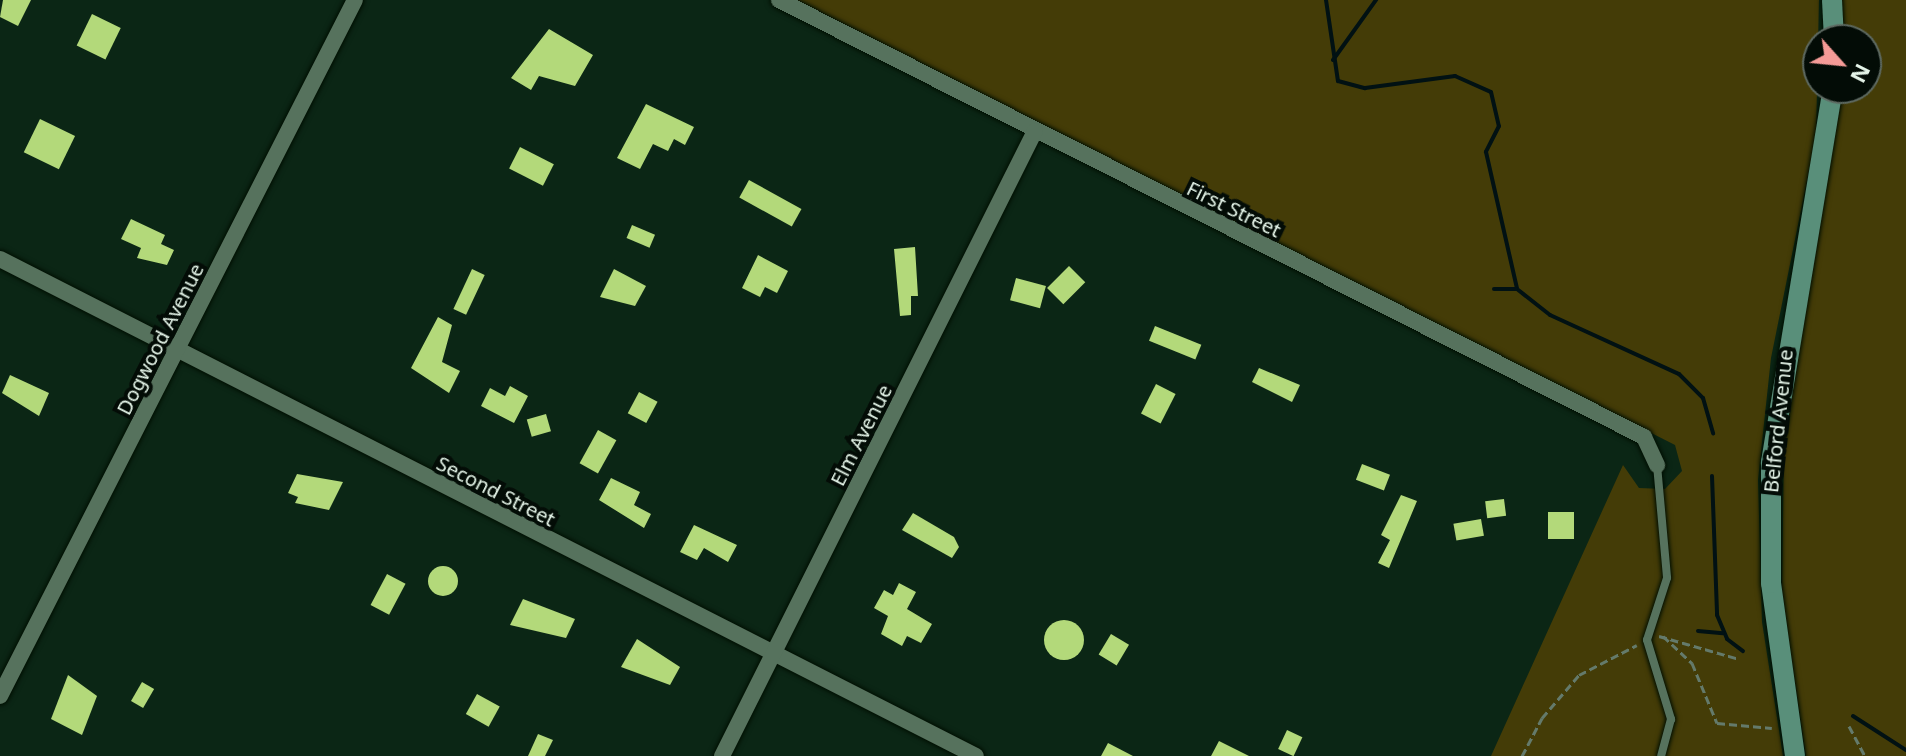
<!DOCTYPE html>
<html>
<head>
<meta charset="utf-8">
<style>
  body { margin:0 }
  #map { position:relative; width:1906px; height:756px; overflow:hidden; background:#0b2615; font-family:"Noto Sans",sans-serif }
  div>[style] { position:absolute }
  .green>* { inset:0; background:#443c07 }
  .stream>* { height:4px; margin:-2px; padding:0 2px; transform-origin:2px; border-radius:2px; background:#011113 }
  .building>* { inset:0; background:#b3d97a; transform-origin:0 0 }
  .round { border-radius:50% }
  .path>* { height:3px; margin-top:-1.5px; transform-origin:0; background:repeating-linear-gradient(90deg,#647a6b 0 8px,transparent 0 12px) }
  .roads { filter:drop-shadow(0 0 2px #000f02) drop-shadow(0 0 2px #000f02) }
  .lane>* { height:8px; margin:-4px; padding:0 4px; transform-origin:4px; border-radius:4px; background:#56725d }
  .street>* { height:16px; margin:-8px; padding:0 8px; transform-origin:8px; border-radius:8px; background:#56725d }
  .secondary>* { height:20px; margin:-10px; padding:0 10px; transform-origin:10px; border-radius:10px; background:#598f7a }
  span { translate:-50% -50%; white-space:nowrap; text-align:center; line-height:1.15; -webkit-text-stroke:8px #030c06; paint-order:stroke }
  .street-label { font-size:20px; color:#e5f5e9 }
  .north { position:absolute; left:1802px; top:24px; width:80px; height:80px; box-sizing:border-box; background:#030c06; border:2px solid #5d6961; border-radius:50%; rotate:117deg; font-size:22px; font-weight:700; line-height:32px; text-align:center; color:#e5f5e9 }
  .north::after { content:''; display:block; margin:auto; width:28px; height:36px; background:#f59b97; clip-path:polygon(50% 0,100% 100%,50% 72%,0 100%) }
</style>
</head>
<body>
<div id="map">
  <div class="green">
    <div style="clip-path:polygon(797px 0,1819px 0,1816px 136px,1771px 358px,1758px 480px,1762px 622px,1783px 756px,1491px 756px,1623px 465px,1639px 488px,1665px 489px,1682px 471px,1675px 445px)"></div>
    <div style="clip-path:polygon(1841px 0,1906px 0,1906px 756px,1806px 756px,1782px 597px,1784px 443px,1803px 311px,1843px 88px,1866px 88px,1866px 40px,1843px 40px)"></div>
  </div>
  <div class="stream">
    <div style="left:1326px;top:0;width:82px;rotate:81.6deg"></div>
    <div style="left:1338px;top:81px;width:28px;rotate:15deg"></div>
    <div style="left:1365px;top:88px;width:91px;rotate:-7.6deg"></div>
    <div style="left:1455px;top:76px;width:39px;rotate:24deg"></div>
    <div style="left:1491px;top:92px;width:35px;rotate:77deg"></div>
    <div style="left:1499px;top:126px;width:29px;rotate:117deg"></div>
    <div style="left:1486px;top:152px;width:140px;rotate:77.2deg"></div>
    <div style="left:1517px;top:289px;width:42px;rotate:38.2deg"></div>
    <div style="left:1550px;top:315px;width:142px;rotate:24.6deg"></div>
    <div style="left:1679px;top:374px;width:34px;rotate:45deg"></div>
    <div style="left:1703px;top:398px;width:37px;rotate:74deg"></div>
    <div style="left:1333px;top:60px;width:74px;rotate:-54.4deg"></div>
    <div style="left:1494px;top:289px;width:22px"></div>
    <div style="left:1712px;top:476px;width:139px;rotate:87.9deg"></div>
    <div style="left:1717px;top:615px;width:26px;rotate:67deg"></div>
    <div style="left:1727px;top:639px;width:20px;rotate:37deg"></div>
    <div style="left:1698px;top:631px;width:25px;rotate:5deg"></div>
    <div style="left:1853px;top:716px;width:63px;rotate:32.7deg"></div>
  </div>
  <div class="building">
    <div style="clip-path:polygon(3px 0,31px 0,18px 26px,0 17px)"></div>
    <div style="left:92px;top:14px;width:32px;height:35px;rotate:26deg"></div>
    <div style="clip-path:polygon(549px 29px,593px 55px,575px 86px,539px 76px,531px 90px,511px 78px)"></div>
    <div style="clip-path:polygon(646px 104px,694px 127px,685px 145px,674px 139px,668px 151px,653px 144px,640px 169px,617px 158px)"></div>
    <div style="left:40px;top:119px;width:39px;height:37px;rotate:26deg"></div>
    <div style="left:520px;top:147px;width:38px;height:24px;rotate:27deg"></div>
    <div style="left:749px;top:180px;width:60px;height:20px;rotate:29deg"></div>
    <div style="clip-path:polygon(131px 219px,165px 235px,161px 244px,174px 250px,167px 265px,137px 258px,141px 248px,121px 239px)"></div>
    <div style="left:632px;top:225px;width:25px;height:14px;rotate:23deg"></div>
    <div style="clip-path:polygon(915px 247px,918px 296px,911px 296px,911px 315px,900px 316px,894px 249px)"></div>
    <div style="clip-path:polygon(758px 255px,788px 271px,777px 293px,765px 287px,760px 297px,742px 288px)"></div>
    <div style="left:1069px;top:266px;width:23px;height:31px;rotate:45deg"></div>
    <div style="left:472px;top:269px;width:14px;height:44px;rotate:25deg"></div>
    <div style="clip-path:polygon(614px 269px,646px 286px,635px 306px,600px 297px)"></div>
    <div style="left:1016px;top:278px;width:31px;height:23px;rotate:15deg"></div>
    <div style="clip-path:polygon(438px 317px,452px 325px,442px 362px,460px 371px,449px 393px,411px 368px)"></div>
    <div style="left:1155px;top:326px;width:50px;height:16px;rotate:22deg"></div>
    <div style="clip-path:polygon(1259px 368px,1300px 385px,1292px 402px,1252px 382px)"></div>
    <div style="clip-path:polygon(10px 375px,49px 393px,39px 416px,2px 393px)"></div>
    <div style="left:1156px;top:384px;width:22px;height:33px;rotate:27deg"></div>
    <div style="clip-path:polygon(510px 386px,528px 396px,514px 423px,481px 406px,490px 388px,505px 396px)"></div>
    <div style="left:639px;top:392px;width:21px;height:24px;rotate:28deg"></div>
    <div style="left:546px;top:414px;width:18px;height:20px;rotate:74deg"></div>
    <div style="left:598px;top:430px;width:21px;height:38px;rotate:29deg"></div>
    <div style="left:1362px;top:464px;width:30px;height:17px;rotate:21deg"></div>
    <div style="clip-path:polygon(297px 474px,343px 482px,329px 510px,295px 503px,298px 497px,288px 493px)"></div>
    <div style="clip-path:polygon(611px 478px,640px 492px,634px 505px,651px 514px,644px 528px,599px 500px)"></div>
    <div style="clip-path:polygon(1401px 495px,1417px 501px,1389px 568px,1378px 563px,1390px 540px,1381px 535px)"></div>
    <div style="left:1504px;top:499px;width:17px;height:19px;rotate:83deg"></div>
    <div style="left:1548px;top:512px;width:26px;height:27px"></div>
    <div style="clip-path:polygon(913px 513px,954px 537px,959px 547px,952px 558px,902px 530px)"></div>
    <div style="left:1481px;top:519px;width:17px;height:28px;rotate:80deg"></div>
    <div style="clip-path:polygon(694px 525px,737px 545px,728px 562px,704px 548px,697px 560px,680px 552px)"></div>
    <div class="round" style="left:428px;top:566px;width:30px;height:30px"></div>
    <div style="left:387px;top:574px;width:21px;height:35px;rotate:28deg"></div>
    <div style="clip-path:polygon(899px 583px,916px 592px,907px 609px,932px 624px,921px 643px,907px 636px,902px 646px,881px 634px,888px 616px,874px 608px,884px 590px,893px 595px)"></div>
    <div style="clip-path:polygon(523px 599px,575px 619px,566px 638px,510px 625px)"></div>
    <div class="round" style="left:1044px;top:620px;width:40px;height:40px"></div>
    <div style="left:1111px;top:634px;width:21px;height:24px;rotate:31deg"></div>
    <div style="clip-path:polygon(637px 639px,680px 667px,670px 685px,621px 667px)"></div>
    <div style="clip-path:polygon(68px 675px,97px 696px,82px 735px,51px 719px)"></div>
    <div style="left:142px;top:682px;width:14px;height:22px;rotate:30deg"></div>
    <div style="left:477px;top:694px;width:26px;height:23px;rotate:29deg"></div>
    <div style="left:1287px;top:730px;width:17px;height:21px;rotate:25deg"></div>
    <div style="clip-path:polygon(538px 734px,553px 740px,545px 756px,528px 756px)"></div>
    <div style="clip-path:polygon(1219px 741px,1249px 756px,1211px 756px)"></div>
    <div style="clip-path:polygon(1108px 743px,1133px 756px,1101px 756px)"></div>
  </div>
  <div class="path">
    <div style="left:1659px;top:636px;width:83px;rotate:16deg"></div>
    <div style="left:1663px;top:636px;width:40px;rotate:43deg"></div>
    <div style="left:1692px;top:663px;width:65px;rotate:67.4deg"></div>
    <div style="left:1717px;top:723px;width:55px;rotate:5.2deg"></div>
    <div style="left:1849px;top:726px;width:34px;rotate:62deg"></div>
    <div style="left:1522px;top:756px;width:43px;rotate:-62.2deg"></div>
    <div style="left:1542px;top:718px;width:57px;rotate:-49.3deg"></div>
    <div style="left:1579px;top:675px;width:65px;rotate:-27.3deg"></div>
  </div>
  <div class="roads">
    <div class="lane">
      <div style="left:1657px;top:465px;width:113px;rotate:84.9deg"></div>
      <div style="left:1667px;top:578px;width:65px;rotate:107.9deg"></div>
      <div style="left:1647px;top:640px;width:83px;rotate:73.1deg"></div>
      <div style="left:1671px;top:719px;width:38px;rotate:105deg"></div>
    </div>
    <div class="street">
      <div style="left:779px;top:0;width:969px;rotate:26.8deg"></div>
      <div style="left:1644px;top:437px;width:31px;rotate:65deg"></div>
      <div style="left:0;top:259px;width:1095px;rotate:26.99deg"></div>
      <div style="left:0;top:696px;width:781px;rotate:-62.98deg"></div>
      <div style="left:722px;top:756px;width:699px;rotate:-63.4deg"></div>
    </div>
    <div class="secondary">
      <div style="left:1832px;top:0;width:40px;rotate:87.1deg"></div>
      <div style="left:1795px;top:756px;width:175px;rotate:-97.9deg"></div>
      <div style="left:1771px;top:583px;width:121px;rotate:-90deg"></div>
      <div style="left:1771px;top:462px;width:379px;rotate:-80.6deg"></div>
    </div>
  </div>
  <div class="street-label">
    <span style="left:1234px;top:209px;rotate:26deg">First Street</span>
    <span style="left:160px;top:339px;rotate:-63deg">Dogwood Avenue</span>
    <span style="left:1778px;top:421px;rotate:-84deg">Belford Avenue</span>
    <span style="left:861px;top:435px;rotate:-63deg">Elm Avenue</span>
    <span style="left:496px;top:491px;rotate:27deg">Second Street</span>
  </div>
  <div class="north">N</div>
</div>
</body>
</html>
